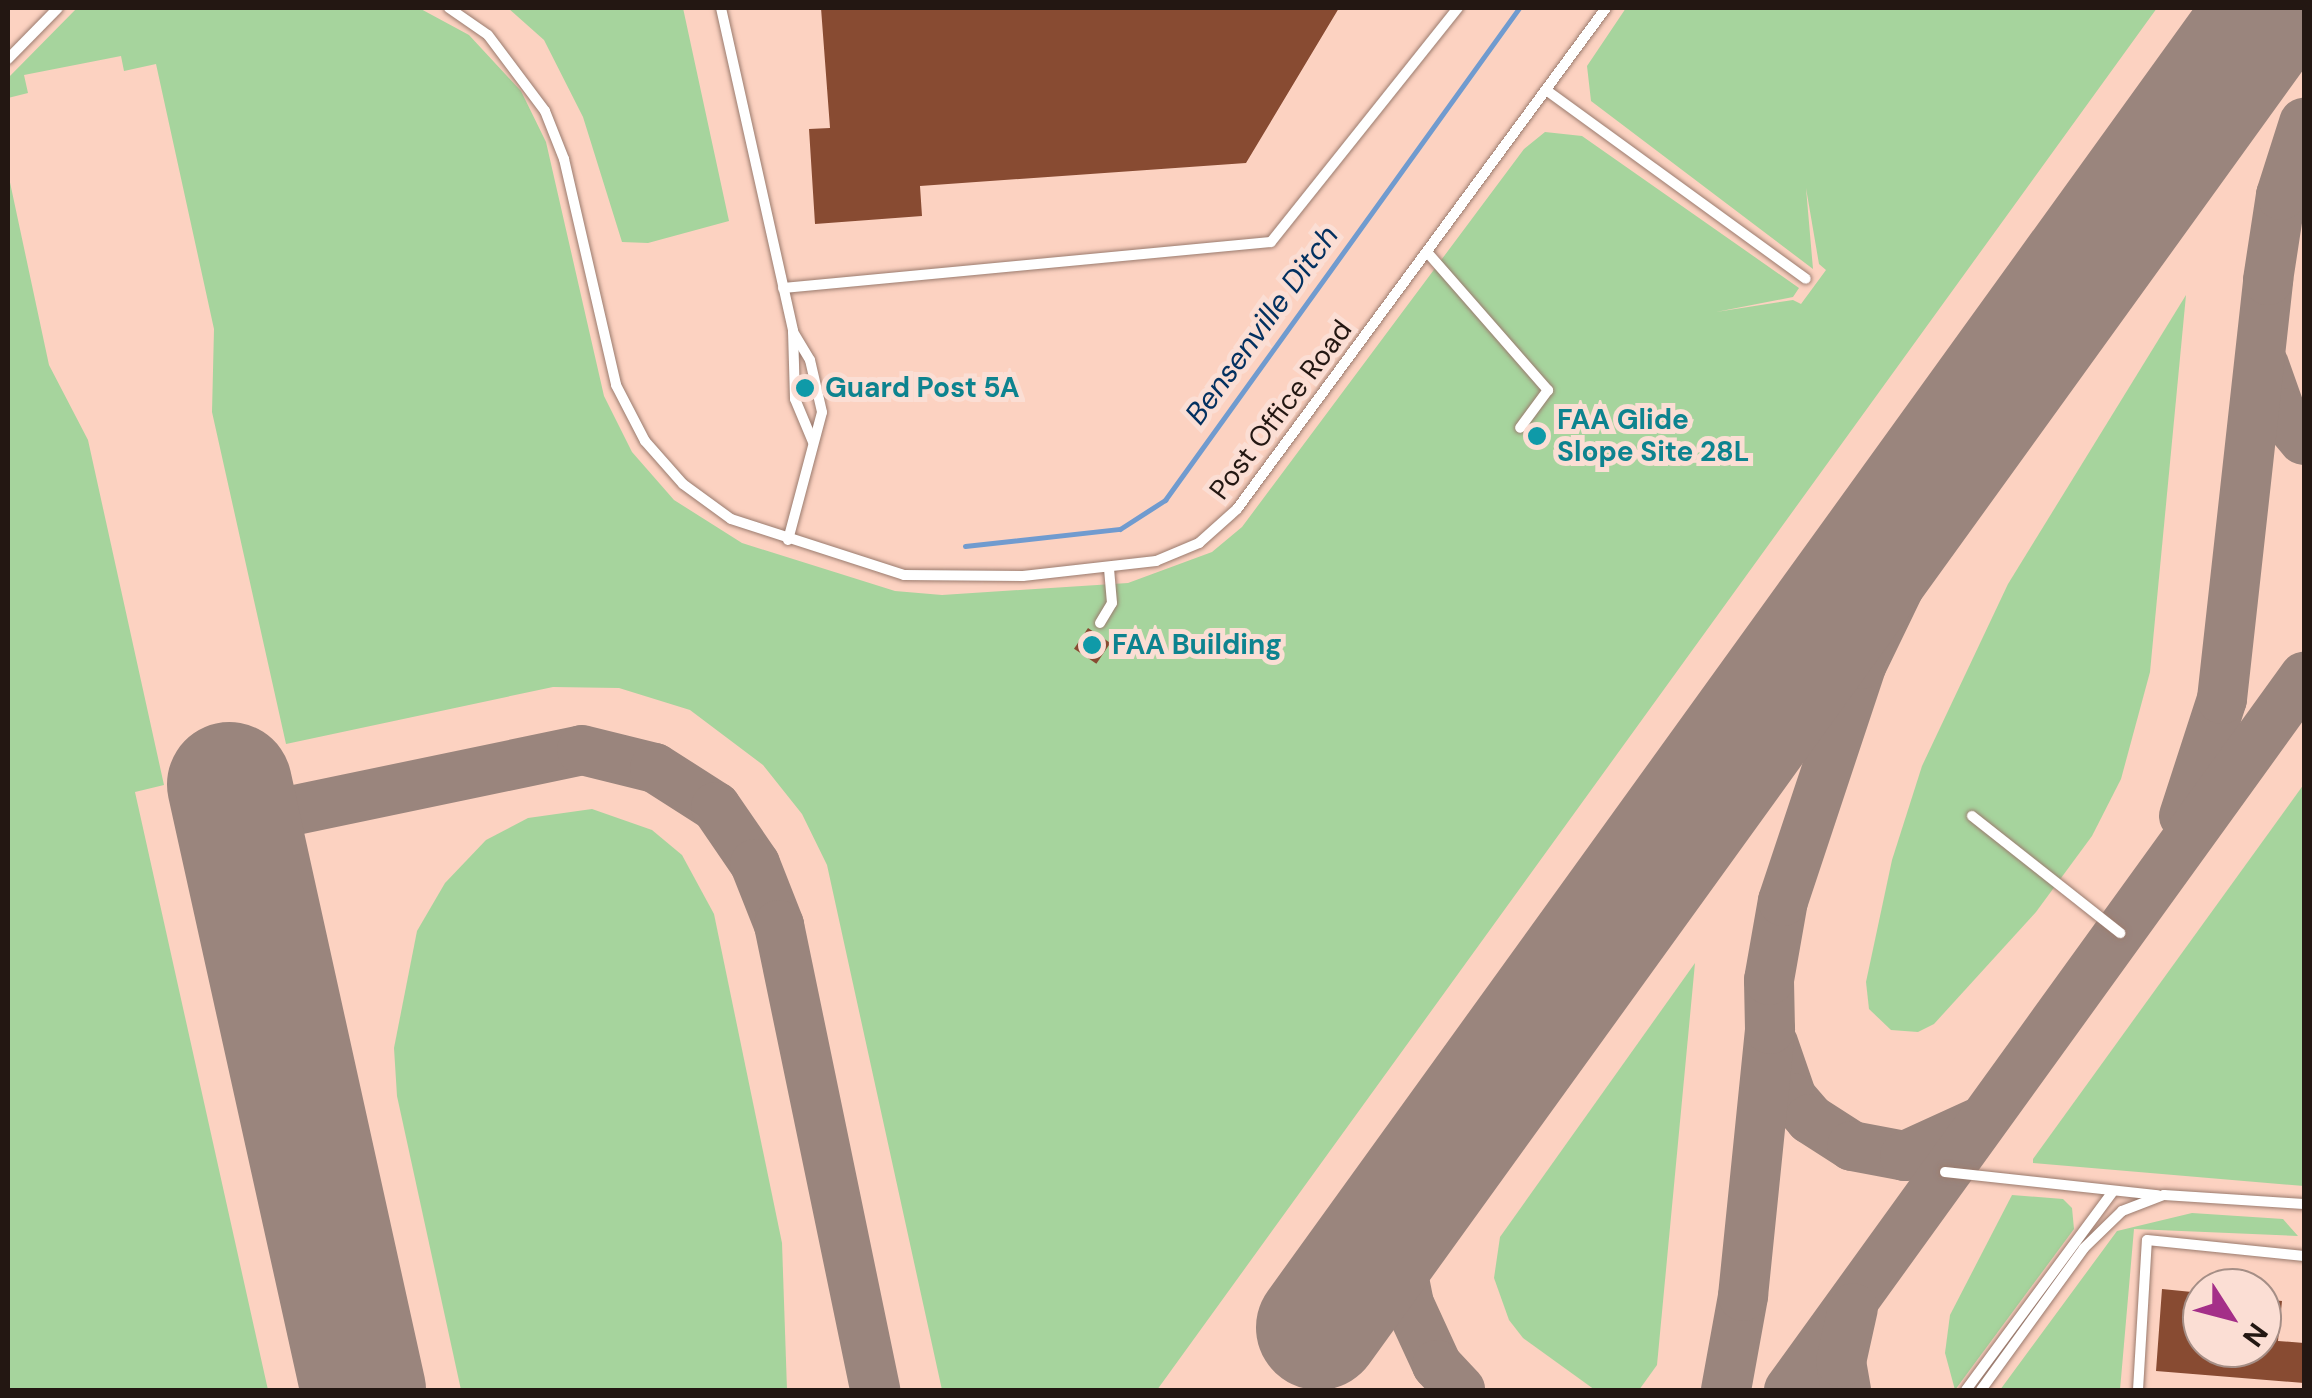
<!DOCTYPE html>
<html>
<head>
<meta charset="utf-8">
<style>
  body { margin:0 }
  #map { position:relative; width:2312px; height:1398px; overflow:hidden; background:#fbded4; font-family:"DM Sans",sans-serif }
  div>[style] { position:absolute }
  .built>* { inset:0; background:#fcd2c1 }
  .green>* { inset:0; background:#a6d49d }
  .stream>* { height:5px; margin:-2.5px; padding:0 2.5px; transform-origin:2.5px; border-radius:2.5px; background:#709bcf }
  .taxiway>* { height:50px; margin:-25px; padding:0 25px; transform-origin:25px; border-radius:25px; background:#9a857d }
  .runway>* { height:125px; margin:-62.5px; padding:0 62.5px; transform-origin:62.5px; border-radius:62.5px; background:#9a857d }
  .building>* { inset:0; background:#884b32; transform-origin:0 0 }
  .roads { filter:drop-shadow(0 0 2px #9a7b6e) drop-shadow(0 0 2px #9a7b6e) }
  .service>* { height:10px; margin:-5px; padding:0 5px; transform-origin:5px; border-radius:5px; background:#fff }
  .dots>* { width:28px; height:28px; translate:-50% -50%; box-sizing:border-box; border:5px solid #fbded4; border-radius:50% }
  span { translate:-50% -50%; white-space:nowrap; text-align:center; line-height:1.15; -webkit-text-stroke:10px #fbded4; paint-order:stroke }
  .culture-label { font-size:28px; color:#0d838f; font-weight:700 }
  .left { translate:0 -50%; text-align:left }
  .street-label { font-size:28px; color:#231712 }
  .water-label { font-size:30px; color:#033160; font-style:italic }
  .frame { position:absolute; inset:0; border:10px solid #231712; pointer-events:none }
  .north { position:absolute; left:2182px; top:1268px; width:100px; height:100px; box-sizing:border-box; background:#fbded4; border:2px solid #a58e86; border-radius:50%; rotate:126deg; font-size:28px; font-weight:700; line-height:40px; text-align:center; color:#231712 }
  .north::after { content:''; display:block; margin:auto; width:35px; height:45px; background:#a42f88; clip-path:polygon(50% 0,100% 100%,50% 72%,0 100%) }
</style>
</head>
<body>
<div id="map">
  <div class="built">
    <div style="clip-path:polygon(evenodd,8px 8px,2304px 8px,2304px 1390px,8px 1390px,8px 8px,2202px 1288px,2262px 1288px,2262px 1348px,2202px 1348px,2202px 1288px)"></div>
  </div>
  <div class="green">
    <div style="clip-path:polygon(77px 8px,419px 8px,469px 35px,521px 91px,546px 142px,604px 396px,632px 452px,674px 500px,742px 543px,895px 591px,942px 595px,1128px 583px,1212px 552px,1242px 527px,1524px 149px,1545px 132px,1582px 136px,1799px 288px,1793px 297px,1716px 312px,1793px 300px,1801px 304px,1826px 270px,1819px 264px,1806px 188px,1813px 269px,1591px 101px,1587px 66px,1626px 8px,2157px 8px,1157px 1390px,942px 1390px,827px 865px,802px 814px,763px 765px,690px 710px,619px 688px,553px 687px,286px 744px,212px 412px,214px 329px,156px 64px,124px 71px,121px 56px,24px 75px,28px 93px,8px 98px,8px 78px)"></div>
    <div style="clip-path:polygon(508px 8px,683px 8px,729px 221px,648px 243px,622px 242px,583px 117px,544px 40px)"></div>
    <div style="clip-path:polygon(8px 173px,49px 365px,88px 440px,164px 785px,135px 792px,268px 1390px,8px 1390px)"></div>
    <div style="clip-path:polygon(2186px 295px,2150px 672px,2121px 779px,2092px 836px,2036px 912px,1934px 1024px,1918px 1032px,1891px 1030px,1869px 1009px,1866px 982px,1892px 860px,1922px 766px,2008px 584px)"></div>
    <div style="clip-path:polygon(2304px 784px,2304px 1186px,2033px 1163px,2033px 1159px)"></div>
    <div style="clip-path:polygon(592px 809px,652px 830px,682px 855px,714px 914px,782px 1243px,787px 1390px,461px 1390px,397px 1096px,394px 1048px,417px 931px,445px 883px,486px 840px,528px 818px)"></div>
    <div style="clip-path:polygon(1695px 963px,1657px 1365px,1639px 1390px,1595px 1390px,1523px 1338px,1509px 1320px,1494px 1278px,1500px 1237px)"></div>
    <div style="clip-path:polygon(2012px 1195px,2063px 1199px,2072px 1208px,2074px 1229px,1955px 1390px,1945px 1353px,1950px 1315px)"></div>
    <div style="clip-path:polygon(2192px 1213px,2283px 1219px,2298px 1236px,2134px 1229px,2120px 1390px,2000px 1390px,2117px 1231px)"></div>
  </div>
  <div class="stream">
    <div style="left:965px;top:546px;width:156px;rotate:-6.3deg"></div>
    <div style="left:1120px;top:529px;width:54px;rotate:-32.8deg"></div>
    <div style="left:1165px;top:500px;width:606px;rotate:-54.26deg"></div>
  </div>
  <div class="taxiway">
    <div style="left:2264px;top:365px;width:51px;rotate:70.5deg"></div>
    <div style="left:2281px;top:413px;width:35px;rotate:50deg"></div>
    <div style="left:2184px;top:816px;width:123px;rotate:-72deg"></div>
    <div style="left:2222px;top:699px;width:422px;rotate:-83.7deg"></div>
    <div style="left:2268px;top:280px;width:86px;rotate:-81.3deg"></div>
    <div style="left:2281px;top:195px;width:76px;rotate:-72.3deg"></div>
    <div style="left:238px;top:822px;width:351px;rotate:-11.8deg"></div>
    <div style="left:582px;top:750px;width:75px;rotate:13.9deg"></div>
    <div style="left:655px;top:768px;width:72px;rotate:32.6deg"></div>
    <div style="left:716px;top:807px;width:69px;rotate:55.6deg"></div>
    <div style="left:755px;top:864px;width:66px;rotate:68.5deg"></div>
    <div style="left:779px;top:925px;width:475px;rotate:78.3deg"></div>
    <div style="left:1773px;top:1043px;width:58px;rotate:70.9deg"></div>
    <div style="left:1792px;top:1098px;width:28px;rotate:49deg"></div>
    <div style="left:1810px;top:1119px;width:50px;rotate:32.7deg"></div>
    <div style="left:1852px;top:1146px;width:54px;rotate:10.7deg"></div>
    <div style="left:1905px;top:1156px;width:79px;rotate:-24.6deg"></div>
    <div style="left:1414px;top:1192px;width:64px;rotate:103.6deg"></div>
    <div style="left:1399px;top:1254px;width:51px;rotate:78.7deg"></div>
    <div style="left:1409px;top:1304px;width:67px;rotate:65.3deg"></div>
    <div style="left:1437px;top:1365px;width:34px;rotate:47deg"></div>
    <div style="left:1726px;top:1390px;width:96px;rotate:-79.7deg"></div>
    <div style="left:1743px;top:1296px;width:268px;rotate:-84.2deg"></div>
    <div style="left:1770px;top:1029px;width:49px;rotate:-91.2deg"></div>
    <div style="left:1769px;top:980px;width:80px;rotate:-80deg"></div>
    <div style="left:1783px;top:901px;width:250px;rotate:-71.6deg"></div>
    <div style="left:1862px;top:664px;width:161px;rotate:-64.2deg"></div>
    <div style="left:1932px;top:519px;width:220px;rotate:-60.6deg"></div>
    <div style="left:1789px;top:1390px;width:880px;rotate:-54.16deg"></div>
    <div style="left:1846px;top:1390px;width:28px;rotate:-100deg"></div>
    <div style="left:1841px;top:1362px;width:55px;rotate:-77.5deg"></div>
  </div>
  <div class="runway">
    <div style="left:229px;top:784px;width:621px;rotate:77.53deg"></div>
    <div style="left:1318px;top:1327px;width:1627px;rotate:-54.18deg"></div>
  </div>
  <div class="building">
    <div style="clip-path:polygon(821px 8px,1339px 8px,1246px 163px,920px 186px,922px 216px,815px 224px,809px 129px,830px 128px)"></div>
    <div style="left:1088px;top:628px;width:27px;height:25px;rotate:34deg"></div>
    <div style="clip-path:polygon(2162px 1289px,2202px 1293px,2202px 1348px,2262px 1348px,2262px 1299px,2282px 1301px,2278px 1341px,2304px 1343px,2304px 1383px,2156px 1371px)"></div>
  </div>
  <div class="roads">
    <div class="service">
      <div style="left:449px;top:8px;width:47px;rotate:34.7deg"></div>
      <div style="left:488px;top:35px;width:95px;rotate:53.1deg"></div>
      <div style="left:545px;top:111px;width:52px;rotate:68.4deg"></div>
      <div style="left:564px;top:159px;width:232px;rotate:77deg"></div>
      <div style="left:616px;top:385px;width:63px;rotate:62.6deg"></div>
      <div style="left:645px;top:441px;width:57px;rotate:48.5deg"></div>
      <div style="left:683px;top:484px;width:59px;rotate:36.1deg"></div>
      <div style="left:731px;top:519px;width:182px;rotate:17.9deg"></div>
      <div style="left:904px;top:575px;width:119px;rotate:0.5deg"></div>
      <div style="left:1023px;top:576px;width:134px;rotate:-6.4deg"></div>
      <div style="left:1156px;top:561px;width:47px;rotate:-22.7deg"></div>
      <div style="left:1199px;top:543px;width:51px;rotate:-41.8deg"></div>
      <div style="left:1237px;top:509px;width:622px;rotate:-53.63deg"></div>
      <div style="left:721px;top:8px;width:331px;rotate:77.4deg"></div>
      <div style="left:793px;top:331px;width:68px;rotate:88.3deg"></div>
      <div style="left:795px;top:399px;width:47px;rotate:67.3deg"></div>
      <div style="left:8px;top:59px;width:71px;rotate:-45.6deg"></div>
      <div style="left:1546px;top:90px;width:321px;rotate:36deg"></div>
      <div style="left:1427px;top:252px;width:184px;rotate:48.8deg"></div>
      <div style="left:1548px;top:390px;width:47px;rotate:126.4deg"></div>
      <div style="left:783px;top:288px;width:490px;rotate:-5.4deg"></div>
      <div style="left:1271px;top:242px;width:300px;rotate:-51.4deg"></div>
      <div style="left:788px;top:540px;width:132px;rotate:-75.1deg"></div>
      <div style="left:822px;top:412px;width:53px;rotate:-103deg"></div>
      <div style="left:810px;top:360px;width:33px;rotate:-121deg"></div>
      <div style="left:1100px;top:623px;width:23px;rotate:-59deg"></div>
      <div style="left:1112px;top:603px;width:35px;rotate:-95deg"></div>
      <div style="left:1972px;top:816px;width:189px;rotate:38.3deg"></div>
      <div style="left:1945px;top:1172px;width:214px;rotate:6.2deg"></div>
      <div style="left:1966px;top:1390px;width:247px;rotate:-53.5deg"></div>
      <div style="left:1981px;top:1390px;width:175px;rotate:-54deg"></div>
      <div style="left:2084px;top:1248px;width:53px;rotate:-44.2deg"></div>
      <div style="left:2122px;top:1211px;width:45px;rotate:-20.9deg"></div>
      <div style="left:2164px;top:1195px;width:140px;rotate:3.7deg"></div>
      <div style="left:2138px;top:1390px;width:150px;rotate:-86.6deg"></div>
      <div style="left:2147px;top:1240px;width:158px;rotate:5.8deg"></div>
    </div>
  </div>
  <div class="dots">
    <div style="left:805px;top:388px;background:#0f9aa8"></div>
    <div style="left:1537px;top:436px;background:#0f9aa8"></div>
    <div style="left:1092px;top:645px;background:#0f9aa8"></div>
  </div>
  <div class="culture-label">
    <span class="left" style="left:825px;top:388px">Guard Post 5A</span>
    <span class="left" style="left:1557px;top:436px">FAA Glide<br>Slope Site 28L</span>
    <span class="left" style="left:1112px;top:645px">FAA Building</span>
  </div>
  <div class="street-label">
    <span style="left:1281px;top:410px;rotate:-53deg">Post Office Road</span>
  </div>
  <div class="water-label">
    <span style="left:1262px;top:325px;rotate:-54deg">Bensenville Ditch</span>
  </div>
  <div class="frame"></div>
  <div class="north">N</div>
</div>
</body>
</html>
